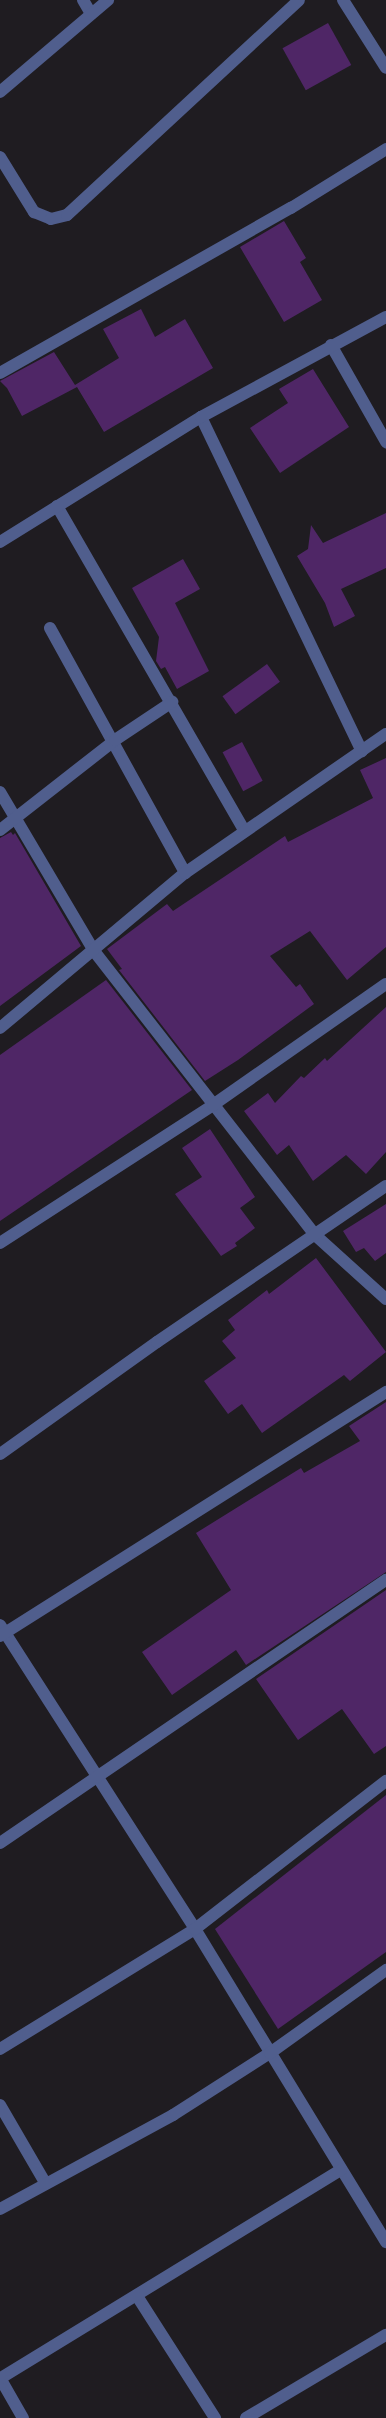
<!DOCTYPE html>
<html>
<head>
<meta charset="utf-8">
<style>
  body { margin:0 }
  #map { position:relative; width:386px; height:2418px; overflow:hidden; background:#1f1c21; font-family:Figtree,sans-serif }
  div>[style] { position:absolute }
  .building>* { inset:0; background:#4f2666; transform-origin:0 0 }
  .minor>* { height:12px; margin:-6px; padding:0 6px; transform-origin:6px; border-radius:6px; background:#505e8d }
  span { translate:-50% -50%; white-space:nowrap; text-align:center; line-height:1.15; -webkit-text-stroke:5px #161318; paint-order:stroke }
</style>
</head>
<body>
<div id="map">
  <div class="building">
    <div style="left:328px;top:23px;width:48px;height:52px;rotate:61deg"></div>
    <div style="clip-path:polygon(284px 221px,306px 258px,300px 262px,322px 300px,284px 322px,240px 247px)"></div>
    <div style="clip-path:polygon(141px 309px,155px 337px,185px 319px,213px 368px,104px 432px,77px 387px,22px 416px,7px 388px,0 381px,54px 352px,75px 385px,119px 358px,103px 329px)"></div>
    <div style="clip-path:polygon(313px 369px,349px 427px,280px 473px,250px 428px,288px 403px,279px 389px)"></div>
    <div style="clip-path:polygon(386px 513px,386px 568px,341px 589px,355px 616px,334px 627px,325px 603px,297px 556px,308px 549px,311px 525px,323px 543px)"></div>
    <div style="clip-path:polygon(183px 559px,200px 589px,175px 603px,209px 671px,177px 689px,165px 667px,161px 669px,156px 661px,159px 637px,132px 588px)"></div>
    <div style="left:267px;top:664px;width:22px;height:55px;rotate:54deg"></div>
    <div style="left:242px;top:742px;width:44px;height:22px;rotate:62deg"></div>
    <div style="clip-path:polygon(386px 758px,386px 947px,347px 980px,310px 931px,270px 956px,296px 987px,300px 984px,314px 1004px,238px 1060px,205px 1081px,119px 970px,122px 969px,107px 949px,167px 904px,173px 911px,285px 836px,288px 842px,373px 798px,360px 770px)"></div>
    <div style="clip-path:polygon(11px 832px,13px 835px,15px 833px,81px 946px,0 1006px,0 838px)"></div>
    <div style="clip-path:polygon(106px 980px,192px 1090px,0 1221px,0 1055px)"></div>
    <div style="clip-path:polygon(386px 1007px,386px 1152px,366px 1174px,346px 1155px,313px 1181px,289px 1145px,277px 1155px,244px 1111px,268px 1093px,275px 1103px,301px 1076px,304px 1078px,325px 1058px,327px 1061px)"></div>
    <div style="clip-path:polygon(210px 1129px,255px 1197px,240px 1208px,255px 1228px,235px 1243px,237px 1246px,221px 1256px,175px 1194px,202px 1177px,182px 1148px)"></div>
    <div style="clip-path:polygon(386px 1204px,386px 1253px,375px 1261px,364px 1248px,356px 1252px,343px 1231px)"></div>
    <div style="clip-path:polygon(316px 1258px,386px 1352px,350px 1381px,344px 1375px,262px 1433px,242px 1404px,228px 1414px,204px 1381px,236px 1358px,222px 1341px,235px 1330px,228px 1320px,267px 1290px,269px 1294px)"></div>
    <div style="clip-path:polygon(386px 1402px,386px 1572px,246px 1665px,236px 1650px,172px 1695px,142px 1652px,231px 1590px,196px 1533px,301px 1468px,304px 1473px,360px 1441px,349px 1426px)"></div>
    <div style="clip-path:polygon(386px 1590px,386px 1746px,374px 1754px,342px 1709px,298px 1740px,256px 1679px)"></div>
    <div style="clip-path:polygon(386px 1795px,386px 1952px,278px 2029px,215px 1929px)"></div>
  </div>
  <div class="minor">
    <div style="left:83px;top:0;width:16px;rotate:60deg"></div>
    <div style="left:343px;top:0;width:80px;rotate:57.7deg"></div>
    <div style="left:0;top:92px;width:142px;rotate:-40.4deg"></div>
    <div style="left:0;top:157px;width:65px;rotate:58.3deg"></div>
    <div style="left:34px;top:212px;width:18px;rotate:22deg"></div>
    <div style="left:51px;top:219px;width:16px;rotate:-14deg"></div>
    <div style="left:67px;top:215px;width:316px;rotate:-42.8deg"></div>
    <div style="left:331px;top:345px;width:112px;rotate:60.4deg"></div>
    <div style="left:0;top:373px;width:335px;rotate:-29.6deg"></div>
    <div style="left:291px;top:208px;width:112px;rotate:-31.8deg"></div>
    <div style="left:201px;top:417px;width:371px;rotate:64.3deg"></div>
    <div style="left:57px;top:506px;width:374px;rotate:60deg"></div>
    <div style="left:0;top:542px;width:237px;rotate:-31.9deg"></div>
    <div style="left:201px;top:417px;width:210px;rotate:-28.4deg"></div>
    <div style="left:50px;top:628px;width:280px;rotate:61.1deg"></div>
    <div style="left:0;top:792px;width:185px;rotate:59.4deg"></div>
    <div style="left:94px;top:951px;width:358px;rotate:52.1deg"></div>
    <div style="left:314px;top:1234px;width:97px;rotate:42.1deg"></div>
    <div style="left:0;top:830px;width:146px;rotate:-38deg"></div>
    <div style="left:115px;top:740px;width:69px;rotate:-33.7deg"></div>
    <div style="left:0;top:1028px;width:241px;rotate:-40deg"></div>
    <div style="left:185px;top:873px;width:244px;rotate:-34.7deg"></div>
    <div style="left:0;top:1243px;width:254px;rotate:-32.9deg"></div>
    <div style="left:213px;top:1105px;width:211px;rotate:-35deg"></div>
    <div style="left:0;top:1454px;width:193px;rotate:-35.5deg"></div>
    <div style="left:157px;top:1342px;width:277px;rotate:-34.3deg"></div>
    <div style="left:0;top:1625px;width:361px;rotate:57.3deg"></div>
    <div style="left:195px;top:1929px;width:367px;rotate:58.6deg"></div>
    <div style="left:0;top:1636px;width:457px;rotate:-32.3deg"></div>
    <div style="left:0;top:1843px;width:467px;rotate:-34.3deg"></div>
    <div style="left:0;top:2049px;width:229px;rotate:-31.6deg"></div>
    <div style="left:195px;top:1929px;width:242px;rotate:-37.8deg"></div>
    <div style="left:0;top:2105px;width:91px;rotate:59.8deg"></div>
    <div style="left:0;top:2209px;width:197px;rotate:-28.5deg"></div>
    <div style="left:173px;top:2115px;width:115px;rotate:-32.6deg"></div>
    <div style="left:270px;top:2053px;width:143px;rotate:-35.6deg"></div>
    <div style="left:137px;top:2296px;width:145px;rotate:57.4deg"></div>
    <div style="left:0;top:2378px;width:46px;rotate:60.1deg"></div>
    <div style="left:1px;top:2378px;width:399px;rotate:-31.5deg"></div>
    <div style="left:246px;top:2418px;width:163px;rotate:-30.7deg"></div>
  </div>
</div>
</body>
</html>
